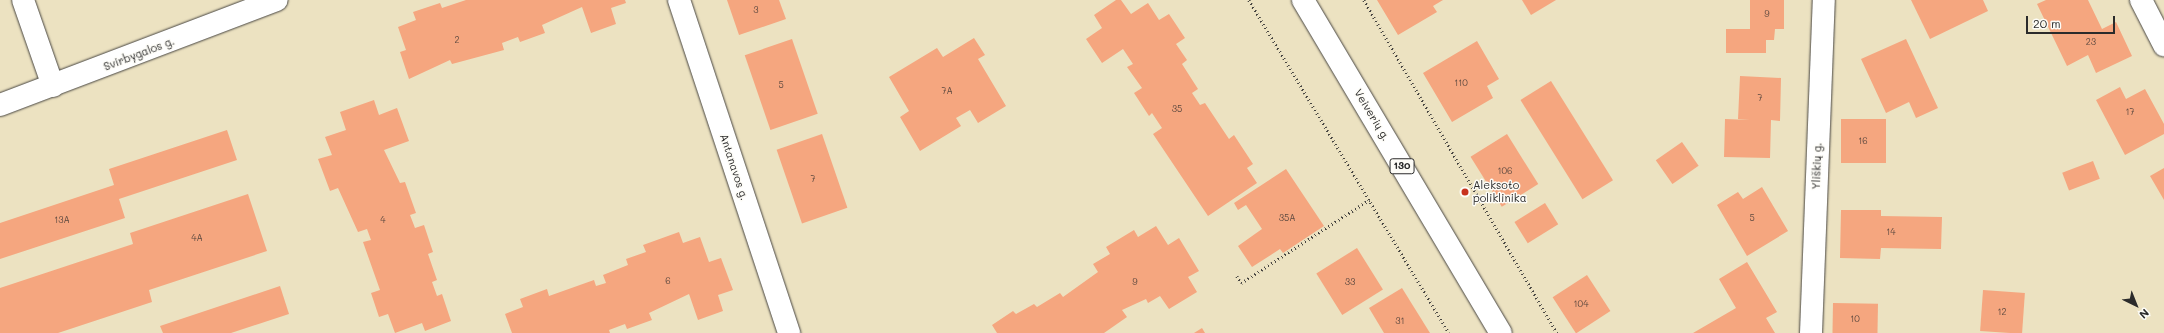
<!DOCTYPE html>
<html>
<head>
<meta charset="utf-8">
<style>
  body { margin:0 }
  #map { position:relative; width:2164px; height:333px; overflow:hidden; background:#ece2c1; font-family:Mali,sans-serif }
  div>[style] { position:absolute }
  .building>* { inset:0; background:#f5a67f; transform-origin:0 0 }
  .path>* { height:2.5px; margin-top:-1.25px; transform-origin:0; background:repeating-linear-gradient(90deg,#484642 0 1px,transparent 0 4px) }
  .roads { filter:drop-shadow(0 0 1px #484642) drop-shadow(0 0 1px #484642) }
  .minor>* { height:22px; margin:-11px; padding:0 11px; transform-origin:11px; border-radius:11px; background:#fff }
  .primary>* { height:22px; margin:-11px; padding:0 11px; transform-origin:11px; border-radius:11px; background:#fff }
  .dots>* { width:11px; height:11px; translate:-50% -50%; box-sizing:border-box; border:2px solid #fdfcf7; border-radius:50% }
  span { translate:-50% -50%; white-space:nowrap; text-align:center; line-height:1.15; -webkit-text-stroke:3px #fdfcf7; paint-order:stroke }
  .number-label { font-size:9px; color:#5e4a40 }
  .number-label span { -webkit-text-stroke-width:0 }
  .shield-label span { padding:1px 3px; background:#fdfcf7; border:1px solid; border-radius:3px; -webkit-text-stroke-width:0 }
  .shield-label { font-size:10px; color:#2b2b2b; font-weight:700 }
  .street-label { font-size:11px; color:#2b2b2b }
  .poi-label { font-size:11px; color:#2b2b2b }
  .left { translate:0 -50%; text-align:left }
  .north { position:absolute; left:2116px; top:285px; width:40px; height:40px; -webkit-text-stroke:3px #fdfcf7; paint-order:stroke; rotate:137deg; font-size:11px; font-weight:700; line-height:16px; text-align:center; color:#2b2b2b }
  .north::after { content:''; display:block; margin:auto; width:14px; height:18px; background:#2b2b2b; clip-path:polygon(50% 0,100% 100%,50% 72%,0 100%) }
  .scale { position:absolute; left:2026px; top:16px; width:89px; height:18px; box-sizing:border-box; border:2px solid #2b2b2b; border-top:0; padding-left:5px; font-size:12px; line-height:14px; white-space:nowrap; color:#2b2b2b; -webkit-text-stroke:3px #fdfcf7; paint-order:stroke }
</style>
</head>
<body>
<div id="map">
  <div class="building">
    <div style="clip-path:polygon(466px 0,625px 0,626px 3px,611px 8px,616px 24px,591px 33px,582px 7px,542px 25px,545px 33px,520px 42px,518px 37px,502px 43px,504px 50px,452px 64px,450px 60px,409px 79px,400px 52px,406px 50px,398px 27px,416px 20px,413px 12px,440px 3px,442px 8px)"></div>
    <div style="clip-path:polygon(727px 0,779px 0,786px 19px,739px 35px)"></div>
    <div style="clip-path:polygon(1116px 0,1121px 0,1131px 14px,1148px 3px,1159px 20px,1169px 14px,1185px 38px,1176px 44px,1187px 60px,1182px 64px,1198px 89px,1192px 93px,1200px 105px,1205px 103px,1229px 139px,1234px 135px,1253px 164px,1247px 168px,1257px 183px,1208px 216px,1153px 134px,1162px 128px,1152px 113px,1149px 116px,1134px 93px,1142px 88px,1127px 67px,1133px 64px,1123px 49px,1102px 63px,1086px 39px,1102px 28px,1094px 15px)"></div>
    <div style="clip-path:polygon(1377px 0,1443px 0,1433px 6px,1437px 12px,1398px 35px)"></div>
    <div style="clip-path:polygon(1522px 0,1556px 0,1531px 15px)"></div>
    <div style="clip-path:polygon(1750px 0,1784px 0,1784px 29px,1775px 29px,1774px 40px,1766px 40px,1766px 53px,1726px 53px,1726px 29px,1750px 29px)"></div>
    <div style="clip-path:polygon(1911px 0,1983px 0,1988px 11px,1930px 39px)"></div>
    <div style="clip-path:polygon(2046px 0,2088px 0,2102px 29px,2116px 22px,2132px 56px,2096px 73px,2088px 55px,2067px 66px,2037px 4px)"></div>
    <div style="clip-path:polygon(974px 38px,985px 55px,978px 59px,1006px 106px,978px 123px,970px 110px,956px 118px,961px 126px,920px 151px,900px 117px,909px 111px,889px 77px,937px 48px,943px 57px)"></div>
    <div style="left:792px;top:39px;width:79px;height:50px;rotate:71deg"></div>
    <div style="clip-path:polygon(1906px 39px,1938px 108px,1916px 118px,1909px 102px,1886px 113px,1861px 59px)"></div>
    <div style="clip-path:polygon(1477px 41px,1499px 79px,1487px 86px,1493px 98px,1452px 122px,1423px 73px)"></div>
    <div style="clip-path:polygon(1740px 76px,1781px 78px,1780px 121px,1771px 120px,1770px 158px,1724px 157px,1725px 119px,1750px 120px,1738px 119px)"></div>
    <div style="left:1551px;top:81px;width:117px;height:36px;rotate:58deg"></div>
    <div style="clip-path:polygon(2120px 87px,2126px 99px,2145px 89px,2164px 124px,2164px 134px,2125px 155px,2096px 100px)"></div>
    <div style="clip-path:polygon(374px 100px,379px 115px,397px 108px,409px 141px,384px 150px,400px 183px,405px 182px,416px 213px,410px 215px,415px 228px,424px 225px,433px 252px,428px 254px,437px 280px,432px 282px,437px 296px,442px 294px,451px 321px,425px 331px,422px 323px,395px 333px,388px 314px,379px 317px,371px 293px,380px 290px,363px 242px,371px 240px,367px 229px,358px 232px,338px 188px,330px 191px,318px 159px,332px 155px,325px 137px,346px 130px,340px 112px)"></div>
    <div style="left:1841px;top:119px;width:45px;height:44px"></div>
    <div style="clip-path:polygon(227px 130px,237px 160px,119px 199px,125px 218px,0 259px,0 223px,114px 185px,109px 169px)"></div>
    <div style="left:822px;top:134px;width:78px;height:48px;rotate:71deg"></div>
    <div style="left:1507px;top:134px;width:59px;height:43px;rotate:58deg"></div>
    <div style="left:1682px;top:142px;width:29px;height:32px;rotate:55deg"></div>
    <div style="left:2093px;top:161px;width:19px;height:33px;rotate:69deg"></div>
    <div style="clip-path:polygon(2164px 168px,2164px 200px,2150px 176px)"></div>
    <div style="clip-path:polygon(1286px 169px,1324px 226px,1283px 253px,1280px 249px,1252px 267px,1238px 246px,1262px 229px,1246px 205px,1238px 210px,1234px 203px)"></div>
    <div style="clip-path:polygon(1762px 187px,1788px 231px,1747px 256px,1717px 205px,1738px 192px,1743px 199px)"></div>
    <div style="clip-path:polygon(248px 194px,267px 251px,149px 290px,152px 302px,58px 333px,0 333px,0 288px,133px 244px,130px 233px)"></div>
    <div style="left:1545px;top:203px;width:25px;height:36px;rotate:58deg"></div>
    <div style="clip-path:polygon(1841px 210px,1881px 210px,1881px 216px,1942px 217px,1941px 249px,1881px 248px,1880px 259px,1840px 258px)"></div>
    <div style="clip-path:polygon(1156px 226px,1168px 245px,1179px 238px,1199px 271px,1188px 277px,1197px 292px,1169px 309px,1160px 296px,1148px 303px,1146px 299px,1122px 310px,1127px 317px,1104px 333px,997px 333px,992px 325px,1013px 311px,1016px 314px,1034px 304px,1037px 307px,1060px 293px,1063px 297px,1098px 272px,1093px 264px,1110px 254px,1106px 247px,1134px 230px,1138px 237px)"></div>
    <div style="clip-path:polygon(679px 232px,683px 243px,700px 237px,709px 262px,721px 258px,733px 290px,718px 295px,723px 311px,698px 320px,689px 294px,649px 313px,652px 320px,627px 329px,625px 324px,609px 330px,610px 333px,512px 333px,505px 314px,523px 307px,520px 299px,547px 289px,549px 296px,594px 280px,596px 286px,606px 283px,603px 275px,628px 265px,626px 259px,646px 252px,643px 245px)"></div>
    <div style="left:1357px;top:248px;width:49px;height:48px;rotate:58deg"></div>
    <div style="clip-path:polygon(1747px 262px,1777px 312px,1766px 318px,1775px 333px,1693px 333px,1736px 308px,1719px 279px)"></div>
    <div style="left:1587px;top:275px;width:43px;height:41px;rotate:57deg"></div>
    <div style="clip-path:polygon(280px 286px,289px 314px,231px 333px,163px 333px,160px 326px)"></div>
    <div style="clip-path:polygon(1402px 288px,1430px 333px,1384px 333px,1369px 308px)"></div>
    <div style="left:1983px;top:290px;width:42px;height:41px;rotate:4deg"></div>
    <div style="left:1833px;top:303px;width:45px;height:30px;rotate:1deg"></div>
    <div style="clip-path:polygon(1202px 328px,1205px 333px,1194px 333px)"></div>
  </div>
  <div class="path">
    <div style="left:1249px;top:0;width:388px;rotate:59deg"></div>
    <div style="left:1364px;top:0;width:385px;rotate:59.9deg"></div>
    <div style="left:1237px;top:276px;width:8px;rotate:60deg"></div>
    <div style="left:1241px;top:283px;width:153px;rotate:-33deg"></div>
  </div>
  <div class="roads">
    <div class="minor">
      <div style="left:23px;top:0;width:91px;rotate:70.8deg"></div>
      <div style="left:679px;top:0;width:351px;rotate:71.7deg"></div>
      <div style="left:2141px;top:0;width:51px;rotate:62.9deg"></div>
      <div style="left:0;top:105px;width:296px;rotate:-20.8deg"></div>
      <div style="left:1811px;top:333px;width:333px;rotate:-87.8deg"></div>
    </div>
    <div class="primary">
      <div style="left:1303px;top:0;width:387px;rotate:59.3deg"></div>
    </div>
  </div>
  <div class="dots">
    <div style="left:1465px;top:192px;background:#c8321e"></div>
  </div>
  <div class="number-label">
    <span style="left:756px;top:10px">3</span>
    <span style="left:1767px;top:14px">9</span>
    <span style="left:457px;top:40px">2</span>
    <span style="left:2091px;top:42px">23</span>
    <span style="left:1461px;top:83px">110</span>
    <span style="left:781px;top:85px">5</span>
    <span style="left:947px;top:91px">7A</span>
    <span style="left:1760px;top:98px">7</span>
    <span style="left:1177px;top:109px">35</span>
    <span style="left:2130px;top:112px">17</span>
    <span style="left:1863px;top:141px">16</span>
    <span style="left:1505px;top:171px">106</span>
    <span style="left:813px;top:179px">7</span>
    <span style="left:1287px;top:218px">35A</span>
    <span style="left:1752px;top:218px">5</span>
    <span style="left:62px;top:220px">13A</span>
    <span style="left:383px;top:220px">4</span>
    <span style="left:1891px;top:232px">14</span>
    <span style="left:197px;top:238px">4A</span>
    <span style="left:668px;top:281px">6</span>
    <span style="left:1135px;top:282px">9</span>
    <span style="left:1350px;top:282px">33</span>
    <span style="left:1581px;top:304px">104</span>
    <span style="left:2002px;top:312px">12</span>
    <span style="left:1855px;top:319px">10</span>
    <span style="left:1400px;top:321px">31</span>
  </div>
  <div class="shield-label">
    <span style="left:1402px;top:166px">130</span>
  </div>
  <div class="street-label">
    <span style="left:139px;top:54px;rotate:-21deg">Svirbygalos g.</span>
    <span style="left:1372px;top:115px;rotate:59deg">Veiverių g.</span>
    <span style="left:1817px;top:166px;rotate:-88deg">Yliškių g.</span>
    <span style="left:734px;top:167px;rotate:72deg">Antanavos g.</span>
  </div>
  <div class="poi-label">
    <span class="left" style="left:1473px;top:192px">Aleksoto<br>poliklinika</span>
  </div>
  <div class="north">N</div>
  <div class="scale">20 m</div>
</div>
</body>
</html>
